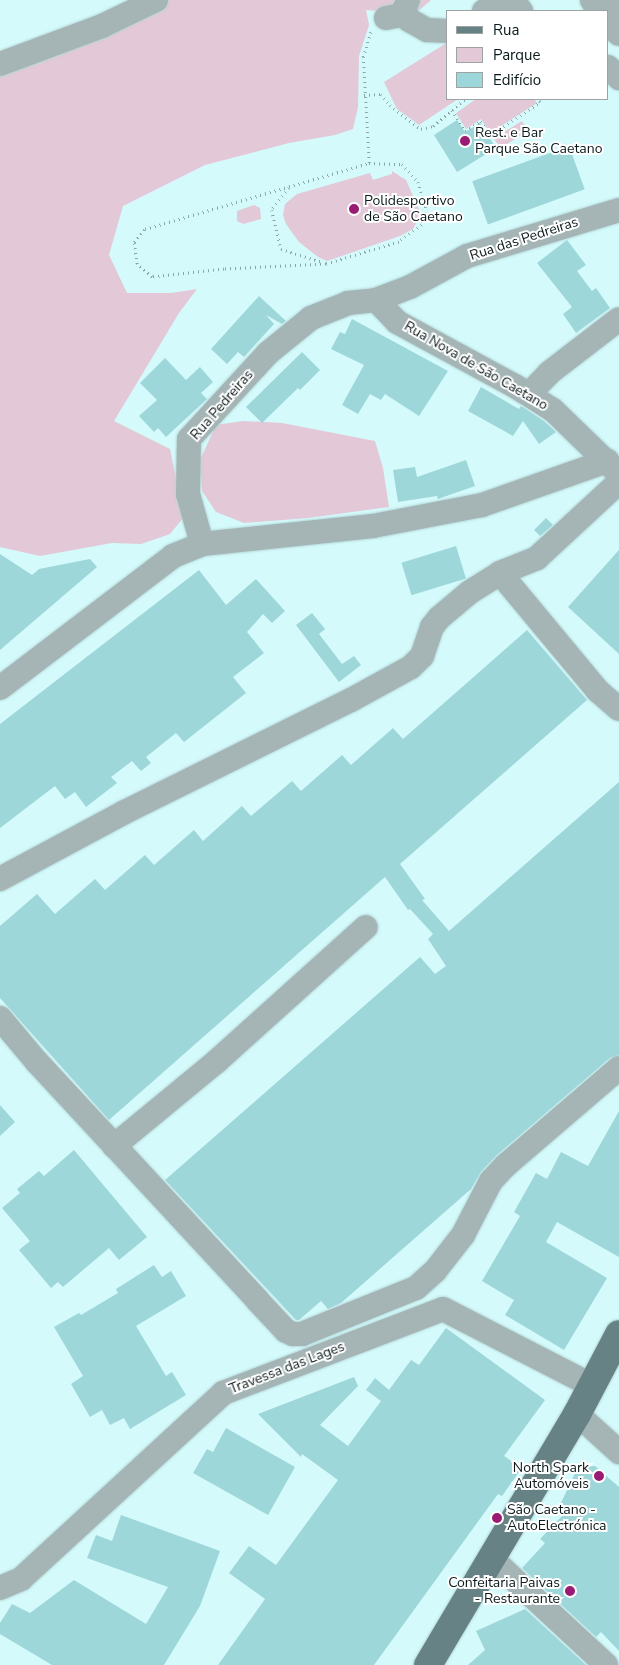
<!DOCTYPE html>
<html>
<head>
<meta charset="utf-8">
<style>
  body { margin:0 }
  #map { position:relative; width:619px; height:1665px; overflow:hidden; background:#d4fafb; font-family:"Nunito Sans",sans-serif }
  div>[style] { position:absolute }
  .green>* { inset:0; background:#e3c8d7; transform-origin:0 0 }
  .building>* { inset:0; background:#9ed7da; transform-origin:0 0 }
  .path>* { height:2.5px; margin-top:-1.25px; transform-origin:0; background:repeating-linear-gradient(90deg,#8aa7a8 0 1px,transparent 0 5px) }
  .roads { filter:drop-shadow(0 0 1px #b4d6d7) drop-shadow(0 0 1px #b4d6d7) }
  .minor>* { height:24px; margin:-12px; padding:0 12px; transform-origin:12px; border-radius:12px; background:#a5b5b6 }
  .major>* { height:28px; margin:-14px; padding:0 14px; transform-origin:14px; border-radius:14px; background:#668284 }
  .dots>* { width:14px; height:14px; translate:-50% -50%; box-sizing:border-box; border:2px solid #fff; border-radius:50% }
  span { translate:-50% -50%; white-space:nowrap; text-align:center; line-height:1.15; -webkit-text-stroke:4px #fff; paint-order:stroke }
  .poi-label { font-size:14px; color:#0b191a }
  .left { translate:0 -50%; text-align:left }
  .right { translate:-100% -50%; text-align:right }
  .street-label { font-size:14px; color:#0b191a }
  .legend { position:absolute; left:446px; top:10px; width:162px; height:90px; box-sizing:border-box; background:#fff; border:1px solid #9da3a3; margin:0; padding:6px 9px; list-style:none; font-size:15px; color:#0b191a }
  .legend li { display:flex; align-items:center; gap:10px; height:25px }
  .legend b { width:25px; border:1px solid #9da3a3 }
</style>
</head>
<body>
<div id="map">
  <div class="green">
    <div style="clip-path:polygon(156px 0,431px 0,415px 14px,366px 10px,369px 25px,359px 56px,358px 107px,353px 129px,335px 135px,289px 143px,205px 165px,123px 206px,109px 255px,127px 293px,171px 293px,197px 289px,179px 313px,114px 421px,170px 449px,184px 517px,170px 534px,141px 544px,112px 543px,40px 556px,0 547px,0 64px)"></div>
    <div style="clip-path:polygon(448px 42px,448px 99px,458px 99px,419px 125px,397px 109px,384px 82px)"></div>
    <div style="clip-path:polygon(476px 99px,534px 99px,537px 103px,490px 133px,481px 119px,466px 129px,456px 113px)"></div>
    <div style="left:522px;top:121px;width:12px;height:33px;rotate:59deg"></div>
    <div style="clip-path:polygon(392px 171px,406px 180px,421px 214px,413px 229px,400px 236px,327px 261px,318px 257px,299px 242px,286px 224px,283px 215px,285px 204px,297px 194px,370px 173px,373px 180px,392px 174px)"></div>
    <div style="clip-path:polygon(254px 205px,260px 208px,261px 219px,243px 224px,237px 221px,237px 211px)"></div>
    <div style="clip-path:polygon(243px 421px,282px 423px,375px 441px,383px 468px,389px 507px,308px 518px,244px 523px,216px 512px,202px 491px,200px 460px,216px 425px)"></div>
  </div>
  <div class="building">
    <div style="clip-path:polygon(457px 120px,465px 132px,480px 123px,496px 148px,457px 172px,434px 135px)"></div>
    <div style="left:569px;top:146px;width:46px;height:103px;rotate:70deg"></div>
    <div style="clip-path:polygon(567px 240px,586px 265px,577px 271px,592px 291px,596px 288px,610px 308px,576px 333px,563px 314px,572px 307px,537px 263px)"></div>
    <div style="clip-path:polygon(259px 296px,286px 321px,282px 324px,266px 315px,274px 324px,244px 357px,238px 352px,227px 364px,211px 349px)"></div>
    <div style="clip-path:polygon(352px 319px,448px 371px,419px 416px,385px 394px,381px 400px,370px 394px,358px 414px,342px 405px,364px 365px,331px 349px,340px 332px,345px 334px)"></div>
    <div style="clip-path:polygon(302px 352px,320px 370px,300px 390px,298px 388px,262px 423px,246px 407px)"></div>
    <div style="clip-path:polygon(165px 358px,186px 380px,200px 367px,213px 382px,201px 393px,207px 399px,166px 437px,158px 428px,154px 432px,139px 416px,157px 400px,140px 383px)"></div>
    <div style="clip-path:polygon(481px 387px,519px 409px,521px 406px,544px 421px,556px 432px,539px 444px,523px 421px,513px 436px,468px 411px)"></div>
    <div style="clip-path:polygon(466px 460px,475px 486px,438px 499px,437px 496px,398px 502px,393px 470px,415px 467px,417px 477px)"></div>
    <div style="clip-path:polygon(546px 518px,553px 525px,540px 536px,534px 530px)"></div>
    <div style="left:456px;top:546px;width:34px;height:57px;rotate:73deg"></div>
    <div style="clip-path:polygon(619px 550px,619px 654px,568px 607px)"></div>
    <div style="clip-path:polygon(0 554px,32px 575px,39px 569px,90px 559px,97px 567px,0 650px)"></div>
    <div style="clip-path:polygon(199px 570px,226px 605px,256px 579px,285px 611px,272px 623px,263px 614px,247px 632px,264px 653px,233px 677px,246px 693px,184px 742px,176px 733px,146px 757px,151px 763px,141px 771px,132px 761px,111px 777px,117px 783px,86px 807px,75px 792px,65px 799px,55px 786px,0 828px,0 724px)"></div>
    <div style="clip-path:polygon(312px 613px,325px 629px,319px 634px,342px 664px,354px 656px,361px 665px,339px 682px,296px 625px)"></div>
    <div style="clip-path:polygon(527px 630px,587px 700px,400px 864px,425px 899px,422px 900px,449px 931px,619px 782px,619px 1055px,610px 1058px,497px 1155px,481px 1172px,471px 1189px,341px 1303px,328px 1309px,321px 1301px,299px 1320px,296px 1320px,165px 1180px,420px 957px,435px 974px,446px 966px,428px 939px,433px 934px,410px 909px,408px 910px,385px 877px,109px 1120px,0 998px,0 926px,37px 894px,55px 914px,95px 879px,105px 890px,145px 855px,154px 865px,194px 830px,203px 841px,242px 806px,251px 816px,292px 781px,301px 791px,342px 755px,351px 765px,393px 728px,403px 739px)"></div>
    <div style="clip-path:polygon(0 1105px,15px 1122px,0 1136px)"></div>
    <div style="clip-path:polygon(619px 1111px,619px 1257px,557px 1222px,546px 1242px,607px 1278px,564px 1350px,505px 1315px,514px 1300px,482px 1281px,520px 1216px,514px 1212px,536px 1173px,547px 1179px,561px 1152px,588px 1166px)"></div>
    <div style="clip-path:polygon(74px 1150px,147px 1237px,119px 1260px,109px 1248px,63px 1287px,58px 1282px,51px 1288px,19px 1250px,30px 1241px,2px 1208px,20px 1193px,17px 1189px,39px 1171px,44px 1176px)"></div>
    <div style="clip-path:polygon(154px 1265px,162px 1277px,171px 1271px,186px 1296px,136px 1326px,166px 1376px,172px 1372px,186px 1395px,130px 1429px,124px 1418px,110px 1425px,102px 1410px,90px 1417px,71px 1384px,83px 1376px,54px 1327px,79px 1313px,81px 1315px,118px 1293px,116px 1289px)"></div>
    <div style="clip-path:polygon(446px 1328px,545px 1400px,504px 1456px,522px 1468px,502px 1496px,498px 1494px,374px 1665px,218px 1665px,265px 1599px,229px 1573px,249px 1546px,276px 1565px,338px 1480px,302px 1454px,301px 1457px,258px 1414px,354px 1377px,358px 1386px,320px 1425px,348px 1446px,381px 1401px,366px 1390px,375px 1378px,389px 1390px,411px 1360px,419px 1365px)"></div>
    <div style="clip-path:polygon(226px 1428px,295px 1467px,268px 1515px,193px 1473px,207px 1449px,213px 1452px)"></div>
    <div style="clip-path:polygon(595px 1466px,619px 1487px,619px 1651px,601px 1632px,596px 1637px,522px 1568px,545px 1543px,540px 1539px,565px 1513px,559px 1507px,578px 1467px)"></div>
    <div style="clip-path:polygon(121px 1515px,220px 1551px,200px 1606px,164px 1665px,52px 1665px,0 1634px,0 1623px,12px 1604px,30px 1613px,74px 1580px,146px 1624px,168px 1587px,87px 1558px,96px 1535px,112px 1541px)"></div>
    <div style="clip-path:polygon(525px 1609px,586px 1665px,468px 1665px,485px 1650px,476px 1631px)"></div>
  </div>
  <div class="path">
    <div style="left:364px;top:95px;width:17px;rotate:-3deg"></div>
    <div style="left:381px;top:94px;width:14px;rotate:51deg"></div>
    <div style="left:390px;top:105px;width:39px;rotate:38deg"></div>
    <div style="left:421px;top:129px;width:12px;rotate:-14deg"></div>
    <div style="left:433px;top:126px;width:42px;rotate:-40.2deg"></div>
    <div style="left:452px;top:110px;width:25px;rotate:58deg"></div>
    <div style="left:465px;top:131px;width:19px;rotate:-32deg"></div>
    <div style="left:481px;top:121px;width:17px;rotate:54deg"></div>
    <div style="left:491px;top:135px;width:59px;rotate:-34deg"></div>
    <div style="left:540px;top:102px;width:4px;rotate:-135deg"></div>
    <div style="left:369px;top:163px;width:33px;rotate:2deg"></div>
    <div style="left:402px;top:164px;width:24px;rotate:48deg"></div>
    <div style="left:418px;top:182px;width:26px;rotate:72deg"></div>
    <div style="left:426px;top:207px;width:18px;rotate:103deg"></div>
    <div style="left:422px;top:225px;width:29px;rotate:144deg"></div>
    <div style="left:399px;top:242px;width:76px;rotate:163.2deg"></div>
    <div style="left:326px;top:264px;width:102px;rotate:177.2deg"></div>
    <div style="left:224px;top:269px;width:72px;rotate:173.7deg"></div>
    <div style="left:152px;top:277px;width:20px;rotate:-139deg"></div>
    <div style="left:137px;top:264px;width:22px;rotate:-98deg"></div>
    <div style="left:134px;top:242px;width:17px;rotate:-50deg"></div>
    <div style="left:145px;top:229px;width:234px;rotate:-16.4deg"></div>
    <div style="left:369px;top:163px;width:106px;rotate:-93.2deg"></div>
    <div style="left:363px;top:57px;width:28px;rotate:-73deg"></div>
    <div style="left:289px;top:188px;width:28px;rotate:128deg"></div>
    <div style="left:272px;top:210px;width:40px;rotate:77deg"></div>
    <div style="left:281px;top:249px;width:43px;rotate:17.6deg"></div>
  </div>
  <div class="roads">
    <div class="minor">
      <div style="left:408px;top:0;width:11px;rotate:112deg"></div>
      <div style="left:404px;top:10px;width:11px;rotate:63deg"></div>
      <div style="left:409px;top:20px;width:21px;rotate:29deg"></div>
      <div style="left:427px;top:30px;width:21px;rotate:3deg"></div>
      <div style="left:513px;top:0;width:14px;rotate:54deg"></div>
      <div style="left:592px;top:0;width:13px;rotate:61deg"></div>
      <div style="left:484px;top:11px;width:21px;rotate:-31deg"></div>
      <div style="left:608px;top:12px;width:15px;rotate:-42deg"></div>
      <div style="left:386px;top:18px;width:20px;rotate:-11deg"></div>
      <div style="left:608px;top:24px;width:15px;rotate:42deg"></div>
      <div style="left:0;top:64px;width:109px;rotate:-20.4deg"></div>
      <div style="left:102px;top:26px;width:60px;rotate:-25.7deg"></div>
      <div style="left:608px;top:67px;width:16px;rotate:45deg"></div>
      <div style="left:376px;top:300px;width:30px;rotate:46deg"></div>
      <div style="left:397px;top:322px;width:134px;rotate:28.5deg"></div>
      <div style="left:515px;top:386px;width:45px;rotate:32.3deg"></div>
      <div style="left:553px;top:410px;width:89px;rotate:44.1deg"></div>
      <div style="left:529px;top:394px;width:29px;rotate:-46deg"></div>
      <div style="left:549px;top:373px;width:88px;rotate:-37.6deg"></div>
      <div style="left:202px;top:544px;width:52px;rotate:-105.6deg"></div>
      <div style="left:188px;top:494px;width:55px;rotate:-89deg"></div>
      <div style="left:189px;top:439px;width:117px;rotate:-47.4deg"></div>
      <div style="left:268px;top:353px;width:55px;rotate:-39.1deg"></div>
      <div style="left:311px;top:318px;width:40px;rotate:-22deg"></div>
      <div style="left:348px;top:303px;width:28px;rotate:-6deg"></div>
      <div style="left:376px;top:300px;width:36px;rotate:-21deg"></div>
      <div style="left:410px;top:287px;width:65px;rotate:-28.5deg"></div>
      <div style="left:467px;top:256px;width:159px;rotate:-16.8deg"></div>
      <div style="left:500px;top:573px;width:152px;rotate:50.3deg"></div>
      <div style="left:597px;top:690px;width:29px;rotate:41deg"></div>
      <div style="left:0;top:688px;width:218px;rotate:-37.3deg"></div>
      <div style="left:173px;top:556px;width:31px;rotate:-22deg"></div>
      <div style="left:202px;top:544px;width:172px;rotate:-6deg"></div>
      <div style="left:373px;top:526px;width:111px;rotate:-10.9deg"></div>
      <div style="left:482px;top:505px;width:133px;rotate:-19.4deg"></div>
      <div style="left:0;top:879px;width:140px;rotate:-28.2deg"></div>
      <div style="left:123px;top:813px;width:254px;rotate:-26.4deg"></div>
      <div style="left:351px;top:700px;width:68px;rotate:-28.8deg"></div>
      <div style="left:411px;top:667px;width:16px;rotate:-45deg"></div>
      <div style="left:422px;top:656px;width:31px;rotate:-71deg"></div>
      <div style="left:432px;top:627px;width:11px;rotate:-52deg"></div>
      <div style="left:439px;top:618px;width:40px;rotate:-40deg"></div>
      <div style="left:470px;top:592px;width:36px;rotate:-32deg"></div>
      <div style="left:500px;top:573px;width:40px;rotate:-22deg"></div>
      <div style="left:537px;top:558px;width:112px;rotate:-42.8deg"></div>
      <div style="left:0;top:1018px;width:56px;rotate:50.1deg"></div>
      <div style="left:36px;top:1061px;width:326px;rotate:47.2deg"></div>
      <div style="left:257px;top:1300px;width:42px;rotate:46.9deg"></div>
      <div style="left:286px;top:1331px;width:8px;rotate:23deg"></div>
      <div style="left:293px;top:1334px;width:9px"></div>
      <div style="left:302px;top:1334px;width:123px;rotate:-22deg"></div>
      <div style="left:416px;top:1288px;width:25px;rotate:-42deg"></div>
      <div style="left:435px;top:1271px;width:46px;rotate:-52.1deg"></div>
      <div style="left:463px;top:1235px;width:61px;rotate:-62.6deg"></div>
      <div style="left:491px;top:1181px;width:22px;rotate:-47deg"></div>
      <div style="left:506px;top:1165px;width:149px;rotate:-40.6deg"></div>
      <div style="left:114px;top:1146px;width:134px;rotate:-39.5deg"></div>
      <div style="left:217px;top:1061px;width:200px;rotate:-42deg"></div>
      <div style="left:577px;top:1414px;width:57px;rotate:42.1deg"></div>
      <div style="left:491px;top:1558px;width:157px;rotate:42.9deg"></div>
      <div style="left:0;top:1588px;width:23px;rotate:-23deg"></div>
      <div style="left:21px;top:1579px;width:275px;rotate:-42.6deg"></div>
      <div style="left:223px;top:1393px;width:235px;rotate:-20.9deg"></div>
      <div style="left:443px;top:1309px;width:169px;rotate:27.2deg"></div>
    </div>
    <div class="major">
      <div style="left:428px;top:1665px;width:292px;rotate:-59.3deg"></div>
      <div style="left:577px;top:1414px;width:90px;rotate:-62.3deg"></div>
    </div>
  </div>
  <div class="dots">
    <div style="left:465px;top:141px;background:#991b73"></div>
    <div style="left:354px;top:209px;background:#991b73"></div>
    <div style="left:599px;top:1476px;background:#991b73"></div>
    <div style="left:497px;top:1518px;background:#991b73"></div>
    <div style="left:570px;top:1591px;background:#991b73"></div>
  </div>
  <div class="poi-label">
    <span class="left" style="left:475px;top:141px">Rest. e Bar<br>Parque São Caetano</span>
    <span class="left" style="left:364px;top:209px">Polidesportivo<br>de São Caetano</span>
    <span class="right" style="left:589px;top:1476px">North Spark<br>Automóveis</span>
    <span class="left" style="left:507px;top:1518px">São Caetano -<br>AutoElectrónica</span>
    <span class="right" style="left:560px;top:1591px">Confeitaria Paivas<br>- Restaurante</span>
  </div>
  <div class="street-label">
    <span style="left:524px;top:239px;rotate:-18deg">Rua das Pedreiras</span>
    <span style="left:476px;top:366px;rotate:30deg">Rua Nova de São Caetano</span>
    <span style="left:222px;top:405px;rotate:-49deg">Rua Pedreiras</span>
    <span style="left:287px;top:1368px;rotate:-21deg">Travessa das Lages</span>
  </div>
  <ul class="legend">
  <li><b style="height:6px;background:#668284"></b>Rua</li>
  <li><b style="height:14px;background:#e3c8d7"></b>Parque</li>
  <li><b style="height:14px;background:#9ed7da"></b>Edifício</li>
  </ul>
</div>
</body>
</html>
